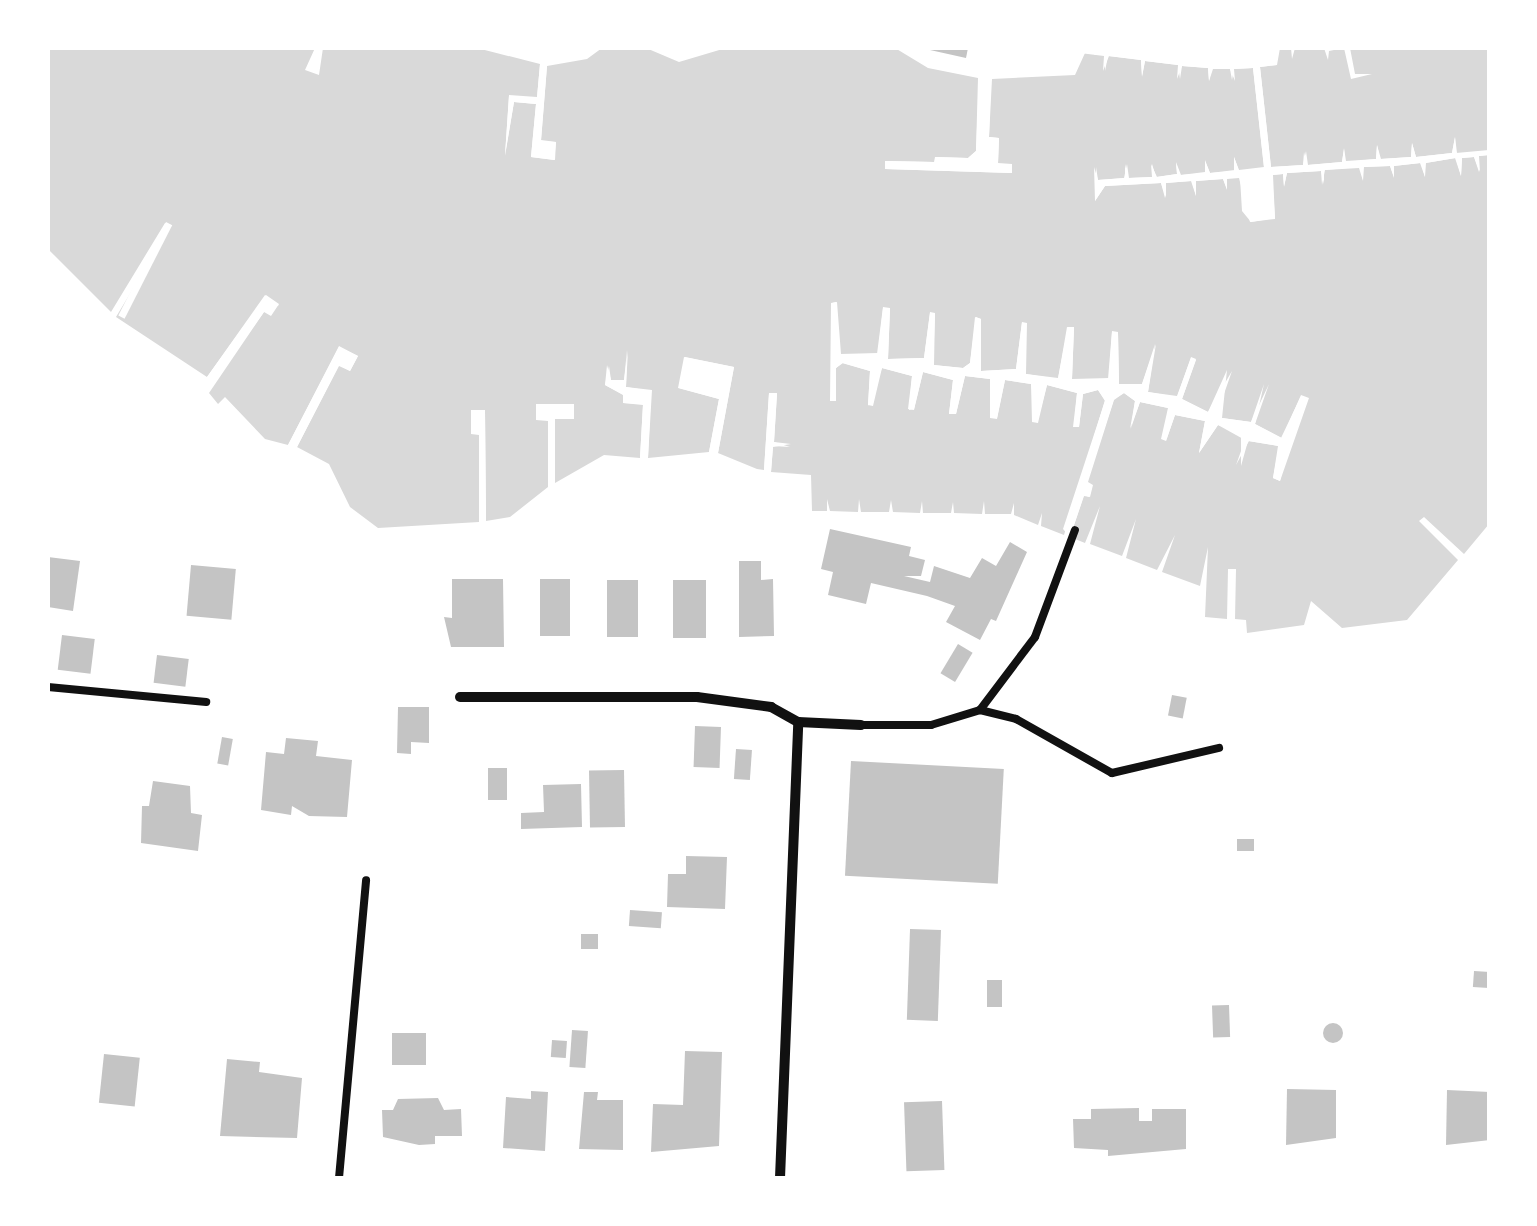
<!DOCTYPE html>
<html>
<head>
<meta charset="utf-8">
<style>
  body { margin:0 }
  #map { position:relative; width:1537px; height:1226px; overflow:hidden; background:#fff; font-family:"Playfair Display",serif }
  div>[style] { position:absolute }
  .water>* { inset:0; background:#d9d9d9 }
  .pier>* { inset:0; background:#fff; transform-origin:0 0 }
  .building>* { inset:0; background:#c4c4c4; transform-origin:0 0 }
  .round { border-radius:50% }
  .service>* { height:8px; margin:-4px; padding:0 4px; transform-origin:4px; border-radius:4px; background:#111 }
  .minor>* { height:10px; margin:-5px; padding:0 5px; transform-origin:5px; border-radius:5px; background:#111 }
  span { translate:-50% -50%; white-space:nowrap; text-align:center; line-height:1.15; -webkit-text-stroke:8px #fff; paint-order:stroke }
  .frame { position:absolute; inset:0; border:50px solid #fff; pointer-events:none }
</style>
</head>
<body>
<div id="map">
  <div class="water">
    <div style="clip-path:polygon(48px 48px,315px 48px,305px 70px,319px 75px,323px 48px,477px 48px,540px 64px,537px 98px,509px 96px,505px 155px,514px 102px,536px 104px,531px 157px,554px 160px,556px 142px,541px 141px,547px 66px,587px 59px,602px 48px,646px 48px,679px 62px,726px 48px,895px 48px,928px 68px,978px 78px,976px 151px,968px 158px,935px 157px,935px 162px,886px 161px,885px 169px,1011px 173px,998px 164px,999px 138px,989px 137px,992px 79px,1075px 75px,1085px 53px,1105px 55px,1105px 71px,1108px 56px,1141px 60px,1142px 76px,1145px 61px,1178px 65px,1180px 79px,1182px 66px,1208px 68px,1209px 81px,1212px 68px,1230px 69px,1232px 80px,1234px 69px,1253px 68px,1264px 168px,1239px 171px,1234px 157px,1235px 170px,1210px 173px,1205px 161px,1206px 173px,1180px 175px,1176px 163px,1177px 174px,1156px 177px,1152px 164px,1152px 177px,1128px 178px,1125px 164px,1125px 178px,1098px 180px,1096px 167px,1095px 201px,1105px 186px,1161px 183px,1165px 198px,1165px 183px,1192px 181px,1196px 196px,1195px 181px,1223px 179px,1227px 189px,1227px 178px,1240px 178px,1242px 211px,1251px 222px,1275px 218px,1272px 175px,1283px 174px,1284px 186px,1287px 173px,1321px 171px,1324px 184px,1324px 170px,1360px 167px,1363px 180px,1363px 167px,1390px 166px,1394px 177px,1393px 166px,1421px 163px,1425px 177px,1425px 163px,1456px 158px,1461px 176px,1462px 158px,1474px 157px,1479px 172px,1479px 156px,1489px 155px,1489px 524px,1464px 554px,1424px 517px,1419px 521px,1458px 560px,1407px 620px,1342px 628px,1311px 601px,1304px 625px,1247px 633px,1246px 620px,1235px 619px,1236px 569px,1228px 569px,1227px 619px,1205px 617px,1208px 547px,1200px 586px,1162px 572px,1175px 535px,1157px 570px,1126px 558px,1136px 519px,1122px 556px,1090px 544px,1100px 506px,1085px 543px,1070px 537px,1084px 495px,1089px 497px,1087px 482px,1114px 399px,1124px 393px,1135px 401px,1131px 428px,1140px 402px,1168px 408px,1166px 441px,1175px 415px,1205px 421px,1199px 453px,1218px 425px,1241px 433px,1241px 466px,1248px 441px,1279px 446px,1273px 478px,1280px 481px,1301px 396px,1281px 438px,1255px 424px,1264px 384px,1251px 422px,1222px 418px,1227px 370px,1208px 412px,1182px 399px,1196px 360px,1191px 358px,1177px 396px,1148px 392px,1156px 344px,1142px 384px,1119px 384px,1118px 333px,1112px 332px,1109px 378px,1072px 379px,1074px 328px,1067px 327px,1058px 379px,1026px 374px,1022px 322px,1016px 369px,981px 371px,981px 319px,976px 317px,970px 363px,963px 368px,933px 365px,935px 313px,930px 313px,924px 358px,888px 359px,890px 309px,883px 308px,878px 353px,840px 354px,836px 302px,832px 303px,836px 401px,836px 368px,842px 363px,870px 371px,868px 406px,882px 368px,912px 376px,909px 410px,914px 409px,923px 372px,953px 380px,949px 414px,956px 414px,965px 376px,990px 379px,991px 418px,997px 418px,1005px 380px,1031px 384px,1037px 423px,1047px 385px,1077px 393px,1074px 427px,1079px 427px,1083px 394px,1098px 390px,1105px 400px,1064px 535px,1041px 526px,1042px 513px,1038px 525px,1014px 515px,1014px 503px,1011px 514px,985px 514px,984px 501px,982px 514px,954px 513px,953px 502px,951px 513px,923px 513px,922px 501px,920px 513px,893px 512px,891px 500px,889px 512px,861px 512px,859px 499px,858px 512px,830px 511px,827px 499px,827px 511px,812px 511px,811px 475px,771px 472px,773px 446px,790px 447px,774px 442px,777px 394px,769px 393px,764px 470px,757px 469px,718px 453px,734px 367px,685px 357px,679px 388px,719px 399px,709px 452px,648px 458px,651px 391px,626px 387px,627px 350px,624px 381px,611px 380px,609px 366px,605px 385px,624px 395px,623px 403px,643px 404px,640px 458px,604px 455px,555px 483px,555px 419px,574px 419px,574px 405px,536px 404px,536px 420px,548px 420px,548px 487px,510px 517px,486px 521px,485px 411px,472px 410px,471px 434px,479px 434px,479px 522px,378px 528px,350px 507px,329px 464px,297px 447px,339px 365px,350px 371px,358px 356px,339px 347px,288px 445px,265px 439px,225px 397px,218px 404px,209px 393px,264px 312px,279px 305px,265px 295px,207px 377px,116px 317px,171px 225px,165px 223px,111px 312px,48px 249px)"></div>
    <div style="clip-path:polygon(1275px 48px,1291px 48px,1292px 59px,1295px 48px,1324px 48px,1328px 60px,1329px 51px,1344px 48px,1351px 79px,1372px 74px,1355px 74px,1350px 48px,1489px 48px,1489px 150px,1456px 153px,1455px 137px,1452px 153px,1416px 157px,1412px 143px,1411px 157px,1380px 159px,1377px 145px,1376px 159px,1345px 162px,1344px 149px,1342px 162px,1307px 165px,1304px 152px,1303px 165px,1271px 167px,1260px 67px,1277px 65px)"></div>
  </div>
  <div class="pier">
    <div style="clip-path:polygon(evenodd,1085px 48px,1232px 65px,1271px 61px,1270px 48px,1280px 48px,1277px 65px,1260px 67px,1271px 167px,1303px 165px,1306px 151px,1308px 165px,1342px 162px,1344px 148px,1346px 161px,1376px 159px,1377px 145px,1381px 159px,1411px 157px,1412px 143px,1416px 157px,1452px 153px,1455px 137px,1457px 153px,1489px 155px,1479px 156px,1480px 172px,1474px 157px,1462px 158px,1461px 176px,1455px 158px,1426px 163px,1425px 177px,1420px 163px,1394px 166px,1394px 178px,1390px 166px,1364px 167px,1363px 181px,1359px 168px,1325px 170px,1322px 185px,1321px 171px,1287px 173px,1284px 187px,1283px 174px,1273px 175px,1275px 219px,1250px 222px,1239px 178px,1227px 179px,1227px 190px,1223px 179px,1196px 181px,1196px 196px,1191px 181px,1166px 183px,1166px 198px,1161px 183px,1105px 186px,1095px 201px,1094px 167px,1098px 180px,1124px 178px,1127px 164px,1129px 178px,1152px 177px,1151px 164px,1157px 177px,1177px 174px,1176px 162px,1181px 175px,1205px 172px,1205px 160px,1210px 173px,1234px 171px,1234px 157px,1239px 170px,1264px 167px,1253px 68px,1234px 69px,1235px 81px,1230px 69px,1213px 69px,1209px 81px,1208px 68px,1182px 66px,1177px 79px,1178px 65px,1145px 61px,1142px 77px,1141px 60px,1109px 56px,1103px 71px,1104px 56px,1080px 53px,1085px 48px,1268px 172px,1270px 214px,1255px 216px,1244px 175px,1268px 172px)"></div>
    <div style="clip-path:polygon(540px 64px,547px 66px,541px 140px,556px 142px,555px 160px,531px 157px,536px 104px,514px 102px,505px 156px,509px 95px,537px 97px)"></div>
    <div style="clip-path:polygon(979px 78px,980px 153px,970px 163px,939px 166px,994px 167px,994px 143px,984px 137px,991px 79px,989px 137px,999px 138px,998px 163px,1012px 164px,1012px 173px,885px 169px,885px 161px,934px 162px,935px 157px,968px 158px,976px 151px)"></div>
    <div style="left:166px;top:222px;width:7px;height:105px;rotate:27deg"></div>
    <div style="clip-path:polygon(266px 295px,279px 304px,271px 316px,264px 312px,213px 384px,207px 377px)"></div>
    <div style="clip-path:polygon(837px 302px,841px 354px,877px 354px,883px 307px,890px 308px,888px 359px,924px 358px,930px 312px,935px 313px,934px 365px,963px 368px,970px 363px,975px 317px,981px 319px,976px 364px,981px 371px,1016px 369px,1022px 322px,1027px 323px,1026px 374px,1058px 378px,1068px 327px,1074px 327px,1072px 379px,1108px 379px,1112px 331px,1118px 332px,1119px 384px,1142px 384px,1155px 344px,1148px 392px,1177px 397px,1191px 357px,1196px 359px,1182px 399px,1208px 412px,1232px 371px,1218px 411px,1222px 418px,1251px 422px,1269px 384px,1255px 424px,1282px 438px,1301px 395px,1309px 398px,1280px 481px,1273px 478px,1278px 446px,1249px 441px,1236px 465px,1245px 440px,1218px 425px,1199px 453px,1205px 421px,1175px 415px,1166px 441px,1161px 439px,1168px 408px,1140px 402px,1130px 429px,1135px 401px,1124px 393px,1114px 400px,1088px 482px,1093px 485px,1090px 497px,1084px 496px,1070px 537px,1063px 529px,1105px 401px,1098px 390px,1083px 394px,1079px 427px,1073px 427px,1077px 393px,1047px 385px,1038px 423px,1032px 422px,1031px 384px,1005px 380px,997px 419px,990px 418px,990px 379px,965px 376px,956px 414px,949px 414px,953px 380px,923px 372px,914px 410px,908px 409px,912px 376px,882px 368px,873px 406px,868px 405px,870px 371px,843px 363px,836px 368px,836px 401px,830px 401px,831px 303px)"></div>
    <div style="clip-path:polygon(339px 346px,358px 356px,350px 371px,339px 366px,297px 447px,288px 445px)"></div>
    <div style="clip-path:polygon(628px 350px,626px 387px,652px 390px,648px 458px,640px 458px,643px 405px,623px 403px,623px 395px,605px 385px,607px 365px,611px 380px,624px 380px)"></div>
    <div style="clip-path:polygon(evenodd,684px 357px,734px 367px,718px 453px,709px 452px,719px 399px,678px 388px,684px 357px,688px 363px,728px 371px,723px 396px,715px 388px,684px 384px,688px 363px)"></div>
    <div style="clip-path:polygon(769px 393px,777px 393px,774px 442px,791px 444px,773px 447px,771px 472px,764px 470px)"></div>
    <div style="clip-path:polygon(536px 404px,574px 404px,574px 419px,555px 419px,555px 483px,548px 487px,548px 421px,536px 420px)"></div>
    <div style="clip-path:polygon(471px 410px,485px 410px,486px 521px,479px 522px,479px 435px,471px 434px)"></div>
  </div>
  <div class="building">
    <div style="clip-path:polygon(921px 48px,968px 48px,966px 58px)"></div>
    <div style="clip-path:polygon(830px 529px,911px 547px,909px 556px,925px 560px,921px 576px,904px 576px,930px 582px,934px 566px,970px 578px,982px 558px,996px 566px,1010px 542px,1027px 552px,996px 621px,991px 619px,980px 640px,946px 622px,955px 606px,927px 596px,871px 583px,866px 604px,828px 595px,833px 572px,821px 569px)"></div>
    <div style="clip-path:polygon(48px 557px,80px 561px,73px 611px,48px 607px)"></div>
    <div style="clip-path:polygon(739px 561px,761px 561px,761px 580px,773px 579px,774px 636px,739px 637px)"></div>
    <div style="left:191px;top:565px;width:45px;height:51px;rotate:5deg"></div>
    <div style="clip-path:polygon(452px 579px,503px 579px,504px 647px,451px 647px,444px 617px,452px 618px)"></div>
    <div style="left:540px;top:579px;width:30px;height:57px"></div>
    <div style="left:607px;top:580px;width:31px;height:57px"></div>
    <div style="left:673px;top:580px;width:33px;height:58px"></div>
    <div style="left:62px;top:635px;width:33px;height:35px;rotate:7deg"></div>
    <div style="left:958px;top:644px;width:17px;height:34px;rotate:31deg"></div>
    <div style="left:157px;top:655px;width:32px;height:28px;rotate:7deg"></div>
    <div style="left:1172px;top:695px;width:15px;height:21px;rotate:11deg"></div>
    <div style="clip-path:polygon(398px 707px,429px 707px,429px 743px,411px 742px,411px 754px,397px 753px)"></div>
    <div style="left:695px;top:726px;width:26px;height:41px;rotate:2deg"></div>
    <div style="left:222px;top:737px;width:11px;height:27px;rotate:10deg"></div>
    <div style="clip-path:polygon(286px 738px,318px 741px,316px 756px,352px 760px,347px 817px,309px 816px,292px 806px,291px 815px,261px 810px,266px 752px,284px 754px)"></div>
    <div style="left:736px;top:749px;width:16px;height:30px;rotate:4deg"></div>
    <div style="left:851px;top:761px;width:153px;height:115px;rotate:3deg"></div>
    <div style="left:488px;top:768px;width:19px;height:32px"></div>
    <div style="left:624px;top:770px;width:57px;height:35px;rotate:89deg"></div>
    <div style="clip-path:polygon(153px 781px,190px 786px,191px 813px,202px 815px,198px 851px,141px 843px,142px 806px,149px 806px)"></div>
    <div style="clip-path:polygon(581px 784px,582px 827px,521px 829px,521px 813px,544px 812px,543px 785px)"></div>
    <div style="left:1237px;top:839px;width:17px;height:12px"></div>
    <div style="clip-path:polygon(686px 856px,727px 857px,725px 909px,667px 907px,668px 874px,686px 874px)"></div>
    <div style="left:630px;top:910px;width:32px;height:16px;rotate:4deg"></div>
    <div style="left:941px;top:930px;width:91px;height:31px;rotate:92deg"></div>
    <div style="left:581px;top:934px;width:17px;height:15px"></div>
    <div style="left:1474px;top:971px;width:16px;height:16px;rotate:4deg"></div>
    <div style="left:987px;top:980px;width:15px;height:27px"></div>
    <div style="left:1229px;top:1005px;width:32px;height:17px;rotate:88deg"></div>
    <div class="round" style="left:1323px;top:1023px;width:20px;height:20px"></div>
    <div style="left:572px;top:1030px;width:16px;height:37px;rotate:4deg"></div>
    <div style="left:392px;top:1033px;width:34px;height:32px"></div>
    <div style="left:552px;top:1040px;width:15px;height:17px;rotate:4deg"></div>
    <div style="clip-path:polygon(685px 1051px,722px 1052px,719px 1146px,651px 1152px,653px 1104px,683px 1105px)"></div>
    <div style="left:104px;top:1054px;width:36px;height:49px;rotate:6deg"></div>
    <div style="clip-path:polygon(227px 1059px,260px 1062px,259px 1072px,302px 1078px,297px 1138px,220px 1136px)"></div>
    <div style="clip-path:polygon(1287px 1089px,1336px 1090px,1336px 1138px,1286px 1145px)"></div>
    <div style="clip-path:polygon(1447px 1090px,1490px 1092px,1490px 1140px,1446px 1145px)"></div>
    <div style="clip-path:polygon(531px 1091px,548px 1092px,545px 1151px,503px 1148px,506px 1097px,531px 1099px)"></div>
    <div style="clip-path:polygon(584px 1092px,598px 1092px,597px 1100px,623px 1100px,623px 1150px,579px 1149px)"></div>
    <div style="clip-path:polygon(438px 1098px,444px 1110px,461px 1109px,462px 1136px,435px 1136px,435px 1144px,419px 1145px,383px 1137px,382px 1110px,393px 1110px,398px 1099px)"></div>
    <div style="left:942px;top:1101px;width:69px;height:38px;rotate:88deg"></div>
    <div style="clip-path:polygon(1139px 1108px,1139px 1121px,1152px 1121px,1152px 1109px,1186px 1109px,1186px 1149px,1108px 1156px,1108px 1150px,1074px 1148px,1073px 1119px,1091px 1119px,1091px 1109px)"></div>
  </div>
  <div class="service">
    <div style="left:48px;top:687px;width:159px;rotate:5.4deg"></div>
    <div style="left:980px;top:710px;width:91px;rotate:-53deg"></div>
    <div style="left:1035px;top:637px;width:114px;rotate:-69.5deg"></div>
    <div style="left:861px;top:725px;width:70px"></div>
    <div style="left:931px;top:725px;width:51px;rotate:-17deg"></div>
    <div style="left:980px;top:710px;width:37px;rotate:14deg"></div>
    <div style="left:1016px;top:719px;width:110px;rotate:29.4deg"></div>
    <div style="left:1112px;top:773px;width:110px;rotate:-13.2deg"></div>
    <div style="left:339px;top:1178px;width:299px;rotate:-84.8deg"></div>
  </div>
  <div class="minor">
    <div style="left:460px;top:697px;width:237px"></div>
    <div style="left:697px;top:697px;width:75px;rotate:7.7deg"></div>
    <div style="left:771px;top:707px;width:31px;rotate:29deg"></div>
    <div style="left:798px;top:722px;width:63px;rotate:2.7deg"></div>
    <div style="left:780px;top:1178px;width:456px;rotate:-87.7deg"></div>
  </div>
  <div class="frame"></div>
</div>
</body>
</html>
